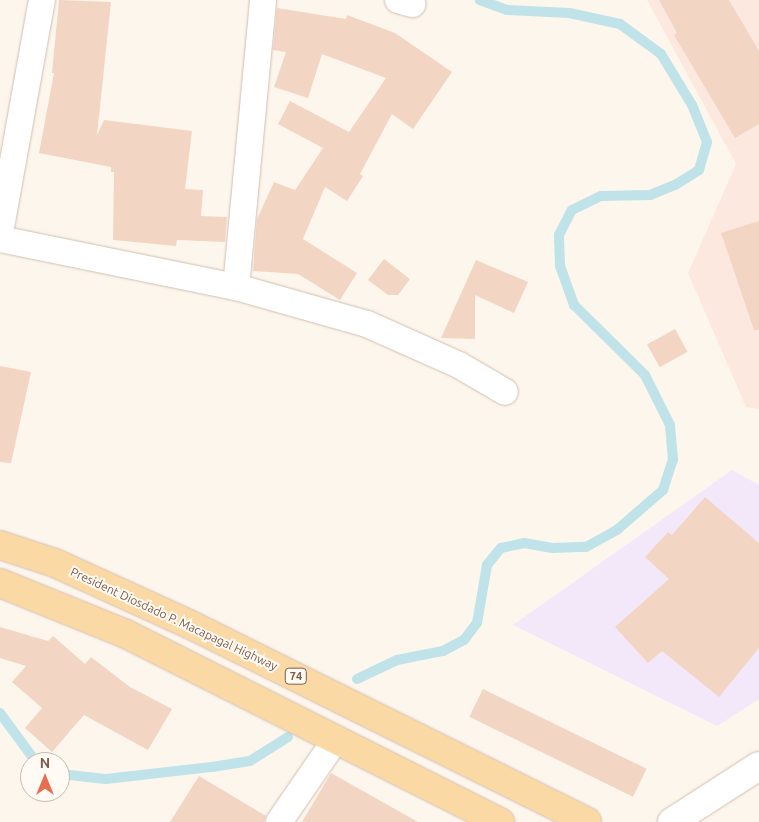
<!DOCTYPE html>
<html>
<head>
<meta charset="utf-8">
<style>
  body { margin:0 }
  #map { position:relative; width:759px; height:822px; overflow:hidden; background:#fdf6ec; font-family:Ubuntu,sans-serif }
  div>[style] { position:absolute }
  .commercial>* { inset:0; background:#fde8e0 }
  .education>* { inset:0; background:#f3e8fa }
  .stream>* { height:10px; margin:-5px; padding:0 5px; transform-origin:5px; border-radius:5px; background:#bfe3e8 }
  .building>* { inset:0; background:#f3d5c3; transform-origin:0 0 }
  .roads { filter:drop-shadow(0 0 1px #d1beb0) drop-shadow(0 0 1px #d1beb0) }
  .street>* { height:26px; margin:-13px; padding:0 13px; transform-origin:13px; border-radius:13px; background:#fff }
  .secondary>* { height:28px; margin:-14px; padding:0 14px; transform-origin:14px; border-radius:14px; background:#fff }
  .primary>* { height:28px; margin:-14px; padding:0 14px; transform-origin:14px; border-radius:14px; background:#fbd9a5 }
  span { translate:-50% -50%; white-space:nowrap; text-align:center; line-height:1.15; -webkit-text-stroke:4px #fffaf3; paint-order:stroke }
  .shield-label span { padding:1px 4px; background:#fffaf3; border:1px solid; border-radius:4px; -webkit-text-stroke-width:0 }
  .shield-label { font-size:11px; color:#7a5c4d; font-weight:700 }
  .street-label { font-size:12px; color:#7a5c4d }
  .north { position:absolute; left:20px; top:752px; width:50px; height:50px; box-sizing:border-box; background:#fffaf3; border:1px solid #cabbb1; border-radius:50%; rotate:0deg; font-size:14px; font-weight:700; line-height:20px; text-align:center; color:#7a5c4d }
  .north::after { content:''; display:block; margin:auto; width:18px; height:22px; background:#e76f51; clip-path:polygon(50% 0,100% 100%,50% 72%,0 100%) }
</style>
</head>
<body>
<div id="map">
  <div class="commercial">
    <div style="clip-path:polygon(647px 0,759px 0,759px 409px,746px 407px,688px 273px,736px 164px)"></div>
  </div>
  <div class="education">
    <div style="clip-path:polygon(732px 470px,759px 485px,759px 699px,717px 726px,513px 625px)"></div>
  </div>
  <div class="stream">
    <div style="left:357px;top:679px;width:44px;rotate:-25.4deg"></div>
    <div style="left:397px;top:660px;width:47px;rotate:-11.1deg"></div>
    <div style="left:443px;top:651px;width:24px;rotate:-28deg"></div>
    <div style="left:464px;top:640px;width:21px;rotate:-53deg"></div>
    <div style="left:477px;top:623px;width:59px;rotate:-80.2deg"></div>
    <div style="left:487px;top:565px;width:22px;rotate:-51deg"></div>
    <div style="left:501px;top:548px;width:24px;rotate:-12deg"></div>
    <div style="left:524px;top:543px;width:29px;rotate:10deg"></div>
    <div style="left:553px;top:548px;width:33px;rotate:-2deg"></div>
    <div style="left:586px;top:547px;width:37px;rotate:-29deg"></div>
    <div style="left:618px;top:529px;width:60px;rotate:-40.9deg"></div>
    <div style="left:663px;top:490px;width:32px;rotate:-72deg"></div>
    <div style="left:673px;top:460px;width:35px;rotate:-95deg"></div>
    <div style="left:670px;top:425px;width:56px;rotate:-116.6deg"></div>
    <div style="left:645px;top:375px;width:100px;rotate:-135.4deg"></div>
    <div style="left:574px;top:305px;width:41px;rotate:-109.7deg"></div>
    <div style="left:560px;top:266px;width:31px;rotate:-92deg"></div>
    <div style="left:559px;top:235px;width:28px;rotate:-63deg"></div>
    <div style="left:572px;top:210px;width:32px;rotate:-26deg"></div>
    <div style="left:601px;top:196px;width:49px;rotate:-1.2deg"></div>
    <div style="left:650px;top:195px;width:27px;rotate:-22deg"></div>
    <div style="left:675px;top:185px;width:28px;rotate:-32deg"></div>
    <div style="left:699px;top:170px;width:29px;rotate:-74deg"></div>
    <div style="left:707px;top:142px;width:40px;rotate:-112deg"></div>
    <div style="left:692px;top:105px;width:60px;rotate:-121.3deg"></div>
    <div style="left:661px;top:54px;width:51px;rotate:-143.8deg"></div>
    <div style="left:620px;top:24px;width:52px;rotate:-167.8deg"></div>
    <div style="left:569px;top:13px;width:62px;rotate:-177.2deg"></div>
    <div style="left:507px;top:10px;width:29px;rotate:-160deg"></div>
    <div style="left:0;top:713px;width:61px;rotate:53.7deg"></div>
    <div style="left:60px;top:774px;width:46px;rotate:6.2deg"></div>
    <div style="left:106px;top:779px;width:107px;rotate:-6.5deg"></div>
    <div style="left:212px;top:767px;width:38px;rotate:-9deg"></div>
    <div style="left:250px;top:761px;width:45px;rotate:-32.3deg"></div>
  </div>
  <div class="building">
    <div style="clip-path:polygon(59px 0,111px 2px,97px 135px,104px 120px,192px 131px,185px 189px,203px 190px,201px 216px,227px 217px,225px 242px,177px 240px,176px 246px,113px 240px,114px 172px,111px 172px,111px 167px,39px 153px,54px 73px,52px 73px)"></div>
    <div style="clip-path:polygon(659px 0,729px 0,759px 51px,759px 124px,735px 138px,674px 35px,677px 33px)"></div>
    <div style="clip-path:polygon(277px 8px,346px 19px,347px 15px,395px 33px,452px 72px,413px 129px,392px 114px,360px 174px,363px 176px,347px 201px,325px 187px,303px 239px,357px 273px,340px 300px,298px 274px,253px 271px,257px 219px,274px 182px,295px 190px,323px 148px,278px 124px,290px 101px,349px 132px,386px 78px,322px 54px,308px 98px,274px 87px,286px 52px,273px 50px)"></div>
    <div style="clip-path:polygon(759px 221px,759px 330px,754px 330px,721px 233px)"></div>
    <div style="clip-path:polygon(384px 259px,410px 279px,398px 295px,388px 295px,368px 280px)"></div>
    <div style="clip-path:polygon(476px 260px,528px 282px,514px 313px,475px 295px,475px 339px,441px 338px)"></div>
    <div style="left:675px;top:329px;width:26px;height:32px;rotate:61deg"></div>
    <div style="clip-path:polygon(0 366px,31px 372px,11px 463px,0 462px)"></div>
    <div style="clip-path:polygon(705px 497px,759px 543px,759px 648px,719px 697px,662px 651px,648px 663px,615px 627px,669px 579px,645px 557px,668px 532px,672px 535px)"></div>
    <div style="clip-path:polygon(0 627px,48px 641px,53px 636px,85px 664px,91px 657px,130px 687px,172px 709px,148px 750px,84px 715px,52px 752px,25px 728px,42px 708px,12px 682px,26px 666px,0 658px)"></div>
    <div style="left:483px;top:689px;width:182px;height:31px;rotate:26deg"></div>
    <div style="clip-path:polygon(331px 773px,418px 822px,302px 822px)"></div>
    <div style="clip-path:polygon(199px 776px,266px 816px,264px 822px,170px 822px)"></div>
  </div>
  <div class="roads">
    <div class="street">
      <div style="left:398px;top:0;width:15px;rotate:16deg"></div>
      <div style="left:0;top:233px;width:237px;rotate:-79.8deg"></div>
      <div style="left:0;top:239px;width:241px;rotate:11.5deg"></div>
      <div style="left:236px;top:287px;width:136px;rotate:15.8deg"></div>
      <div style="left:367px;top:324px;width:101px;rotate:24deg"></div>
      <div style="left:459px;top:365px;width:53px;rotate:30.4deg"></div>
      <div style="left:236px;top:287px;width:288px;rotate:-84.6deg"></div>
      <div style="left:279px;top:822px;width:101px;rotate:-55.5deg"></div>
    </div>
    <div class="secondary">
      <div style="left:672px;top:822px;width:103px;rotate:-32.8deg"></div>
    </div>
    <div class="primary">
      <div style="left:0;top:545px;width:58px;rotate:18.1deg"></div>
      <div style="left:55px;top:563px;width:149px;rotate:24.5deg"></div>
      <div style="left:191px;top:625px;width:442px;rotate:26.4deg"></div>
      <div style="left:0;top:583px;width:136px;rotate:22deg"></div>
      <div style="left:126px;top:634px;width:419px;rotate:26.7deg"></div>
    </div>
  </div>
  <div class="shield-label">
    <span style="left:296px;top:676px">74</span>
  </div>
  <div class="street-label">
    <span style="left:174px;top:619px;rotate:25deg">President Diosdado P. Macapagal Highway</span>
  </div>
  <div class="north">N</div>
</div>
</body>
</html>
